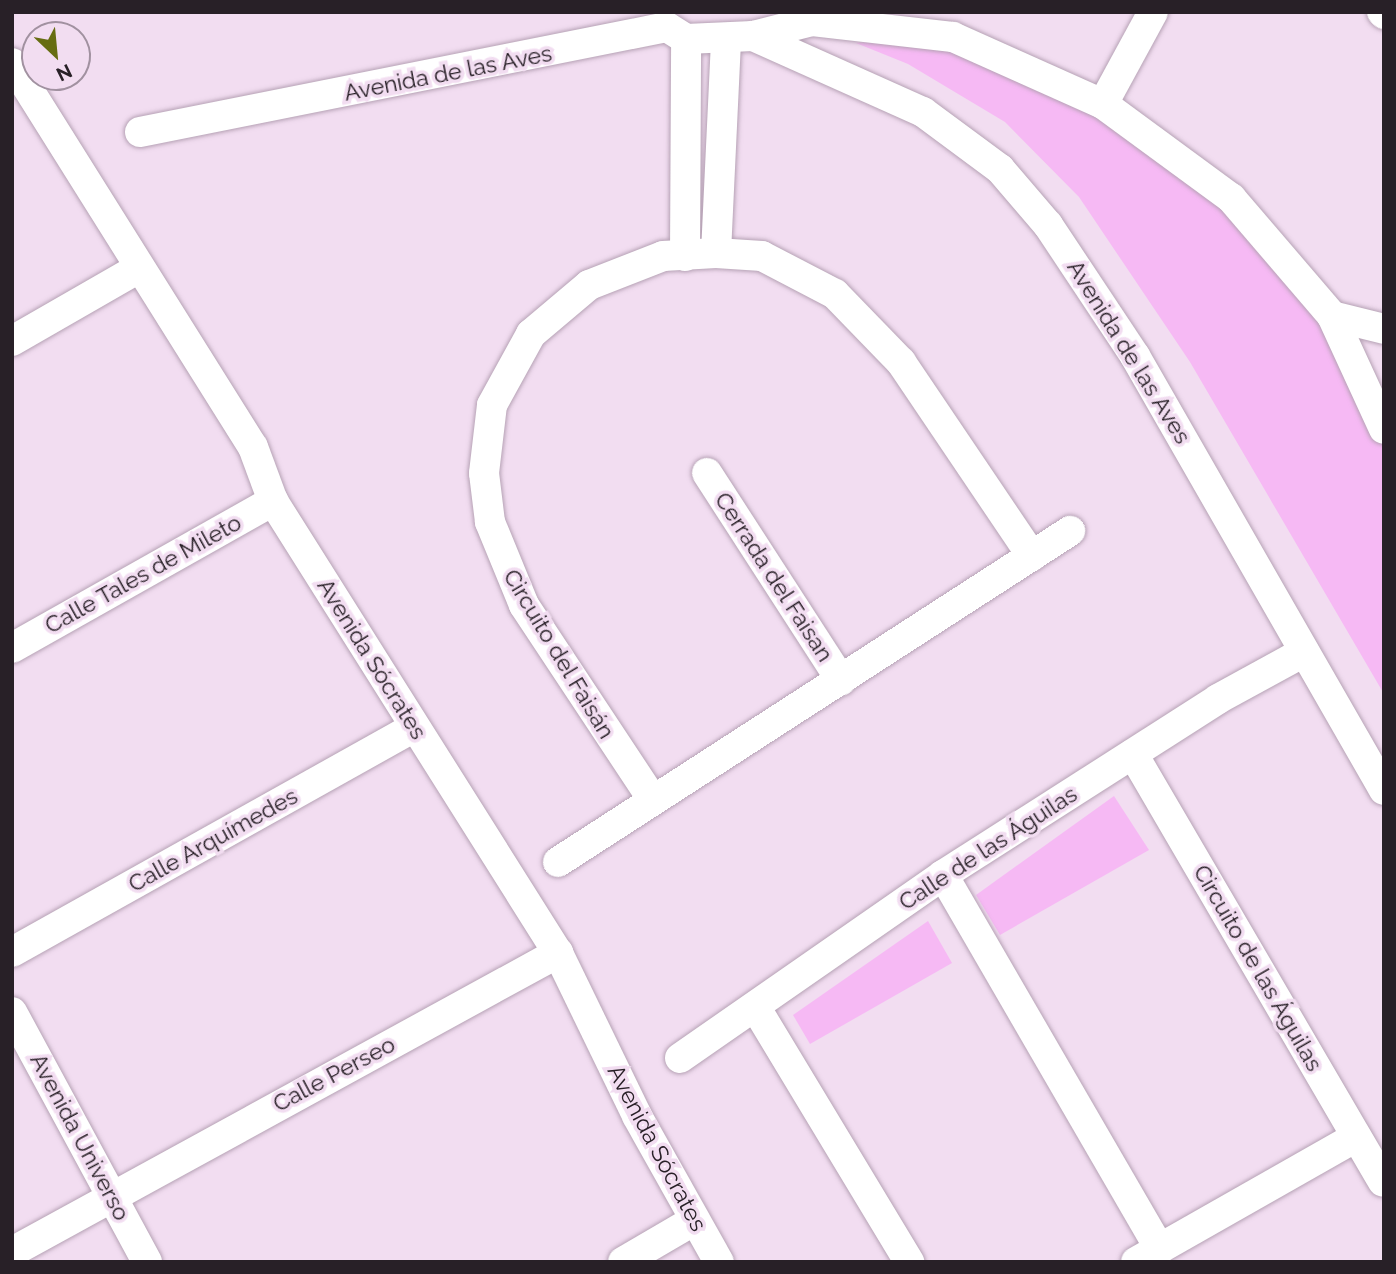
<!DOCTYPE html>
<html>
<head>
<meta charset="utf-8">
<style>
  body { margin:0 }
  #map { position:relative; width:1396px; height:1274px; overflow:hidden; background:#f2ddf1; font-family:Raleway,sans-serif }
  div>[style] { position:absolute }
  .green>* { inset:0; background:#f6b9f4 }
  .roads { filter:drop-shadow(0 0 2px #b6a2b5) drop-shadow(0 0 2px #b6a2b5) }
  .minor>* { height:30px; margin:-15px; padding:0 15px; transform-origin:15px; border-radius:15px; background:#fff }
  span { translate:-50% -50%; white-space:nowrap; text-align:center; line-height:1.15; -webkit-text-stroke:7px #f2ddf1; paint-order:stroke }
  .street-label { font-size:23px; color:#282027 }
  .frame { position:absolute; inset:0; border:14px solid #282027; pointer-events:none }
  .north { position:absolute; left:21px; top:21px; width:70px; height:70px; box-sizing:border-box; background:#f2ddf1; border:2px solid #a191a0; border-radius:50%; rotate:154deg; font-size:19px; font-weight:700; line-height:28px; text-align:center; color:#282027 }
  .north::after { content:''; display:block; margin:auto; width:24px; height:32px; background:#676d12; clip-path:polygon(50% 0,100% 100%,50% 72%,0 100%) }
</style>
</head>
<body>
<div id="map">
  <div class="green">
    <div style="clip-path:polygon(909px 38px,1024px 75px,1131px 124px,1243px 207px,1384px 411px,1384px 694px,1190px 362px,1079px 197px,1005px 122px,908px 64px,856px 43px)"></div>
    <div style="clip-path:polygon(1114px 796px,1149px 850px,1000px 935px,976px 895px)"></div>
    <div style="clip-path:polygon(928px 921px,952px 963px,810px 1044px,793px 1015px)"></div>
  </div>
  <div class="roads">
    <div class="minor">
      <div style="left:1382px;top:12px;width:3px;rotate:45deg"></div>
      <div style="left:753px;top:36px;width:186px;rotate:24.1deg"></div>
      <div style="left:923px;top:112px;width:96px;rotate:36.5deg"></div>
      <div style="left:1000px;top:169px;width:74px;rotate:49.4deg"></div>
      <div style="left:1048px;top:225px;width:157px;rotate:56.4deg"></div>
      <div style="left:1135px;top:356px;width:500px;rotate:60.16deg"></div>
      <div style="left:12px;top:63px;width:453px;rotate:57.9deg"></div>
      <div style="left:253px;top:447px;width:58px;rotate:69.7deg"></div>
      <div style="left:273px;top:501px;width:534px;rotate:57.77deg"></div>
      <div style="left:558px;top:953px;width:181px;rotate:64.1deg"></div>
      <div style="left:637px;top:1116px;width:167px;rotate:60.7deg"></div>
      <div style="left:1103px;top:104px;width:105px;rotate:-61.5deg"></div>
      <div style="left:140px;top:132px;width:537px;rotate:-11.27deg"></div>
      <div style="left:667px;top:27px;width:22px;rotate:32deg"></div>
      <div style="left:686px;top:39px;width:67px;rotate:-2.6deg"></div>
      <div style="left:753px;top:36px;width:61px;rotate:-14.3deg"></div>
      <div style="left:812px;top:21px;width:142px;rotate:6.5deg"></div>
      <div style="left:953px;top:37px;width:164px;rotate:24.1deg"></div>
      <div style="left:1103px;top:104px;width:159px;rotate:36.3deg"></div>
      <div style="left:1231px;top:198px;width:155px;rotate:49.4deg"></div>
      <div style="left:1332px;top:316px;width:124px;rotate:65.3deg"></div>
      <div style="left:716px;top:253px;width:214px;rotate:-87.3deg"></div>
      <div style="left:685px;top:256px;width:217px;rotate:-89.7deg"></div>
      <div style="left:1332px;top:316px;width:54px;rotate:14deg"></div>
      <div style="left:12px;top:341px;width:146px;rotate:-29.9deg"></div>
      <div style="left:707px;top:473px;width:247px;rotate:57.1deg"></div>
      <div style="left:12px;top:648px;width:300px;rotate:-29.4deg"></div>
      <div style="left:1133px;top:754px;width:495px;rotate:59.7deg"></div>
      <div style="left:653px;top:800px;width:234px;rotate:-123.5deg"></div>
      <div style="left:524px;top:605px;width:90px;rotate:-112.3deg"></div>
      <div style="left:490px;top:522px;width:49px;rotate:-97deg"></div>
      <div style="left:484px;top:473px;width:68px;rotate:-83.3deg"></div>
      <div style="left:492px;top:405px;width:81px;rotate:-61.2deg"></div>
      <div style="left:531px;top:334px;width:76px;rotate:-40.2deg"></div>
      <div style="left:589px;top:285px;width:79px;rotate:-21.4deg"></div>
      <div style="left:663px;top:256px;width:53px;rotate:-3.2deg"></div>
      <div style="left:716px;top:253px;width:46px;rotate:3.7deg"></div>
      <div style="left:762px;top:256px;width:82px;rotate:27.5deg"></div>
      <div style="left:835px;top:294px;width:95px;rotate:45.9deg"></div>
      <div style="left:901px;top:362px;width:234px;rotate:56deg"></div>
      <div style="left:558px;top:862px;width:610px;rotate:-32.88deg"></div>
      <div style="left:943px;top:875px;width:432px;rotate:59.9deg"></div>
      <div style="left:12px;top:952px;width:461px;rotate:-29.2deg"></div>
      <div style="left:756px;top:1008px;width:297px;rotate:58.9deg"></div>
      <div style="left:12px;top:1012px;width:284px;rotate:61.6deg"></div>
      <div style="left:680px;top:1058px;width:320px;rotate:-34.8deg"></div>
      <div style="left:943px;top:875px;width:326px;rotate:-32.6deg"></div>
      <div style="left:1218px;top:699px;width:98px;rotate:-28.7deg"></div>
      <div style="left:12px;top:1252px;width:623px;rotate:-28.71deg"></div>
      <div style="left:623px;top:1262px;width:83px;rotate:-30.3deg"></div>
      <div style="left:1136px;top:1262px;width:253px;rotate:-29.6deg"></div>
    </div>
  </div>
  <div class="street-label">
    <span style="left:448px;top:73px;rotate:-11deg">Avenida de las Aves</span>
    <span style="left:1129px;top:352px;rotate:58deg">Avenida de las Aves</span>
    <span style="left:143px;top:574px;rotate:-29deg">Calle Tales de Mileto</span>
    <span style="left:774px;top:577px;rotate:57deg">Cerrada del Faisan</span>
    <span style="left:559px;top:654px;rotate:59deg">Circuito del Faisán</span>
    <span style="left:372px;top:659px;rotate:58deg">Avenida Sócrates</span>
    <span style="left:213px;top:840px;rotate:-29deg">Calle Arquímedes</span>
    <span style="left:988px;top:848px;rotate:-33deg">Calle de las Águilas</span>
    <span style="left:1258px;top:968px;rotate:60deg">Circuito de las Águilas</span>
    <span style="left:334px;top:1074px;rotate:-28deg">Calle Perseo</span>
    <span style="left:80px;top:1137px;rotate:62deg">Avenida Universo</span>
    <span style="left:657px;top:1148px;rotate:62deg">Avenida Sócrates</span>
  </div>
  <div class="frame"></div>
  <div class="north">N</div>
</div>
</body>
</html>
